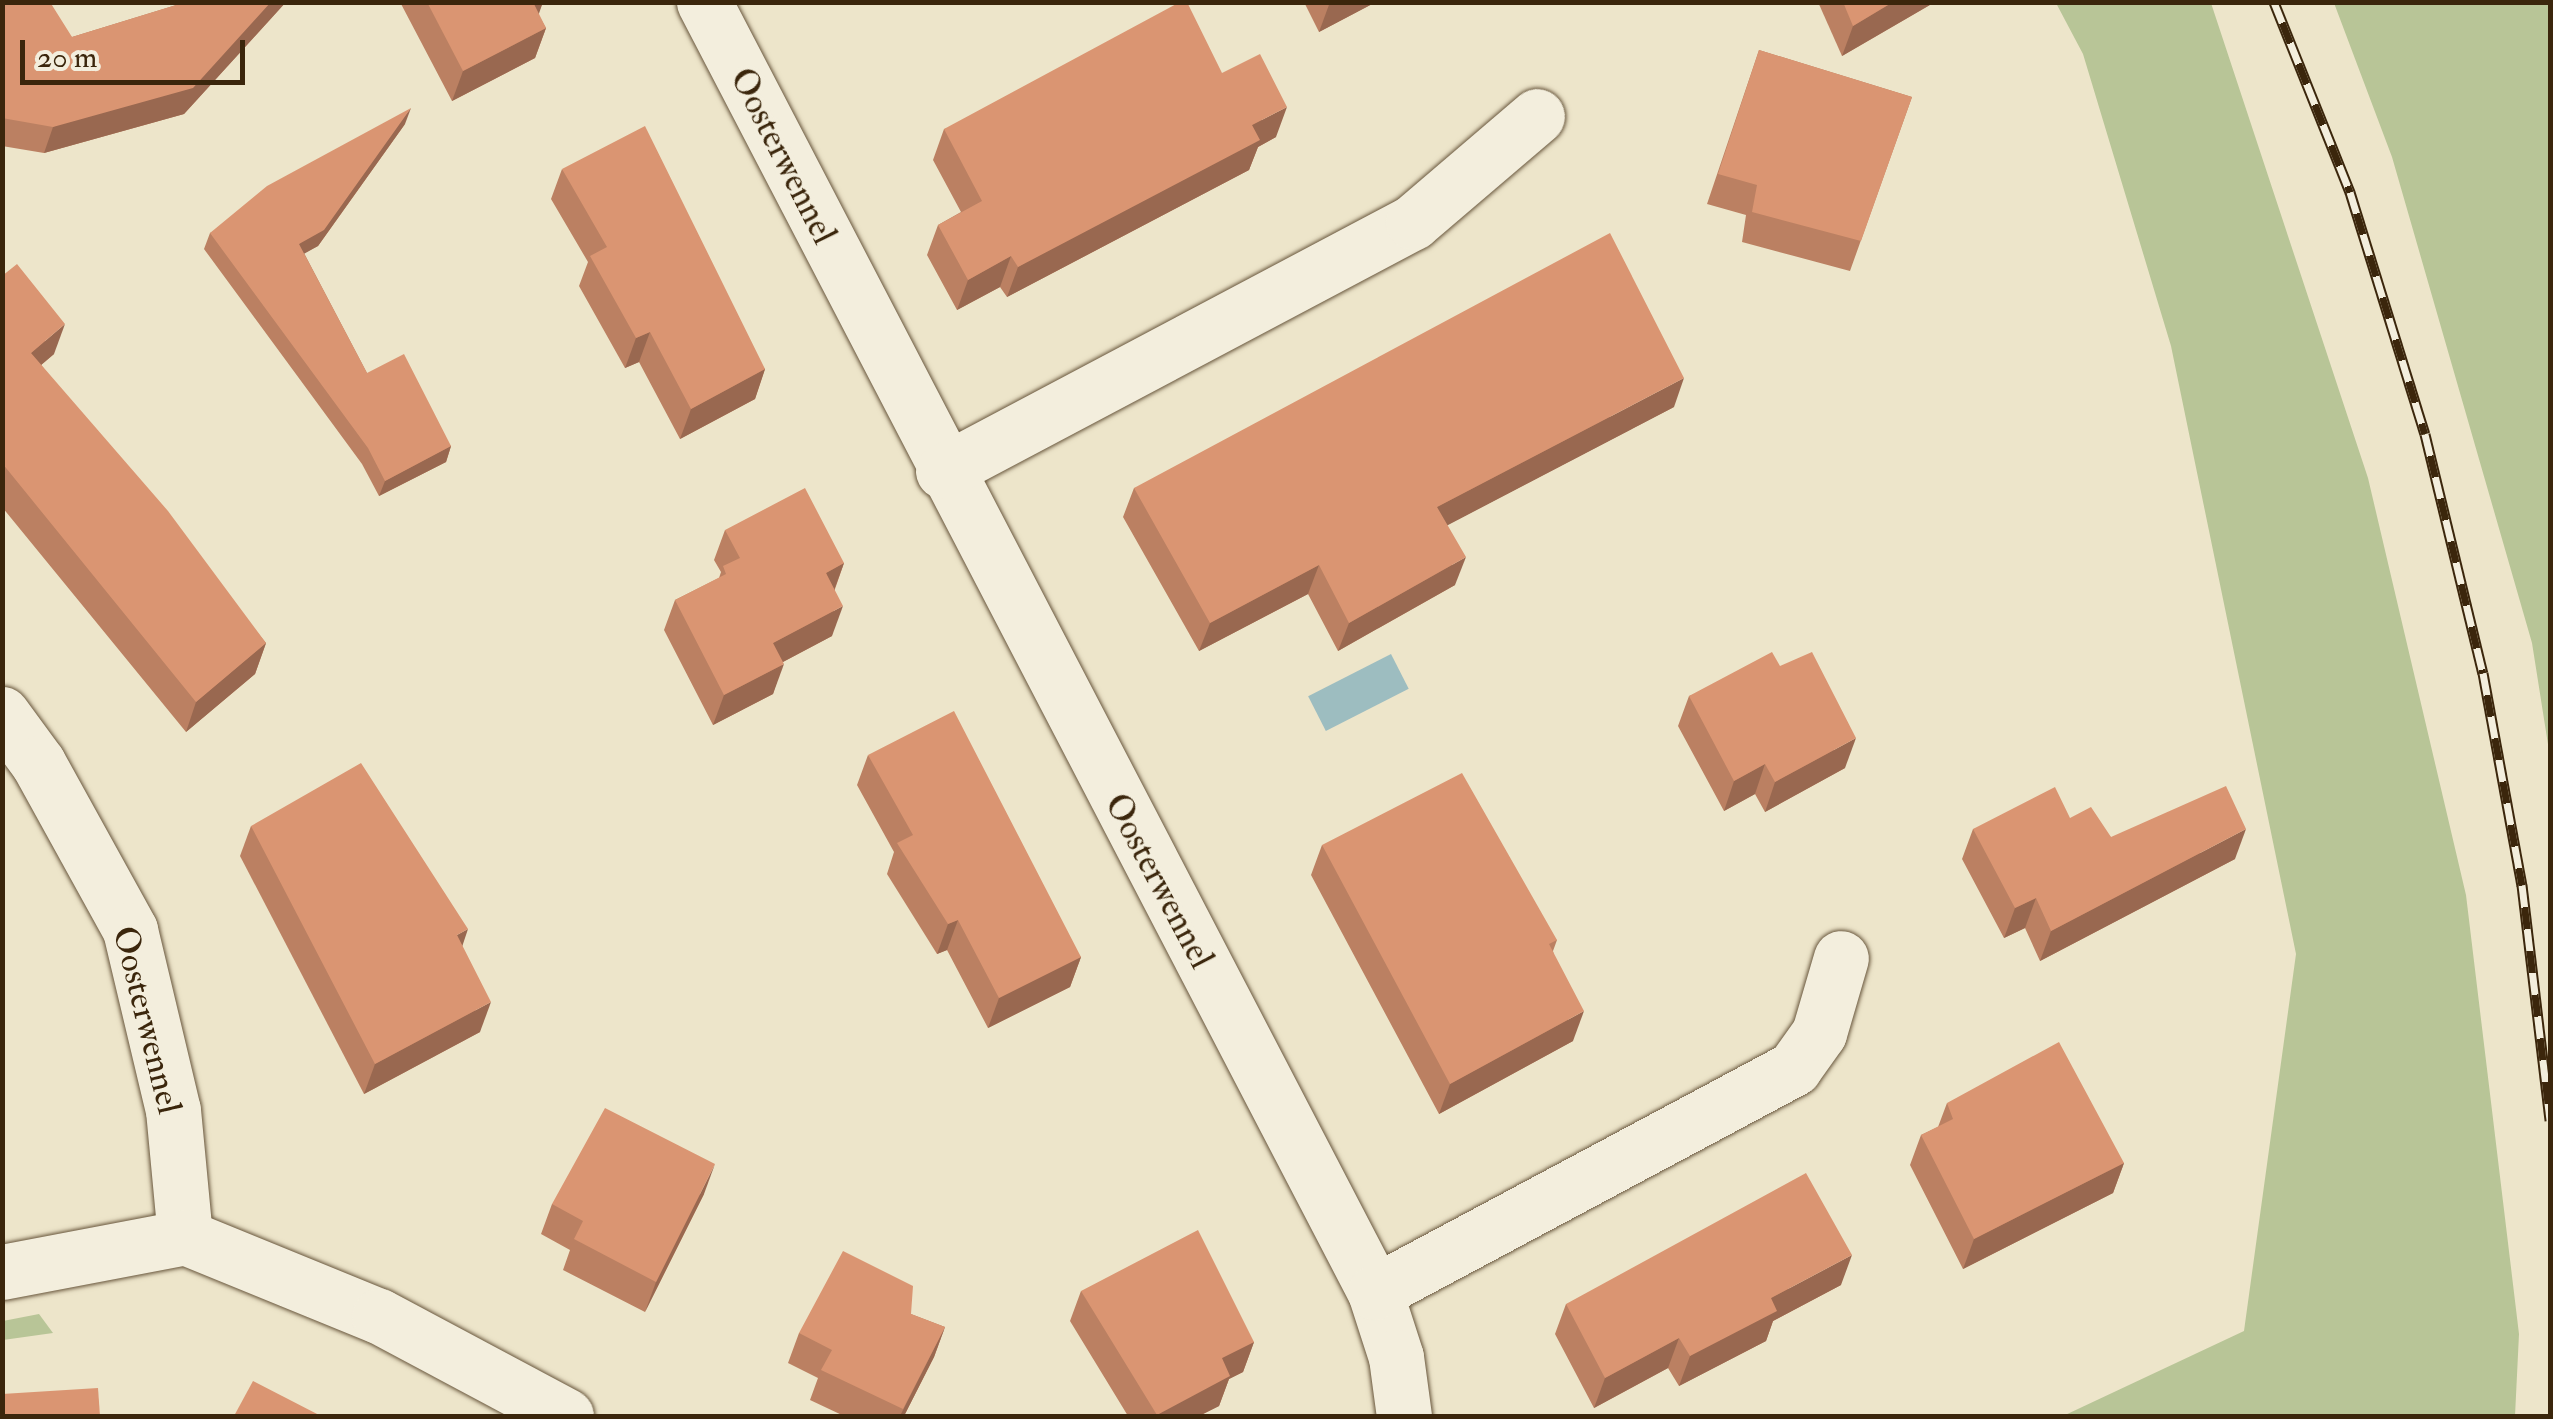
<!DOCTYPE html>
<html>
<head>
<meta charset="utf-8">
<style>
  body { margin:0 }
  #map { position:relative; width:2553px; height:1419px; overflow:hidden; background:#ede5ca; font-family:"IM FELL Double Pica",serif }
  div>[style] { position:absolute }
  .green>* { inset:0; background:#b8c597 }
  .water>* { inset:0; background:#9dbdc0; transform-origin:0 0 }
  .roads { filter:drop-shadow(0 0 2px #68563c) drop-shadow(0 0 2px #68563c) }
  .minor>* { height:55px; margin:-27.5px; padding:0 27.5px; transform-origin:27.5px; border-radius:27.5px; background:#f3eedd }
  .rail>* { height:11px; margin-top:-5.5px; transform-origin:0; background:repeating-linear-gradient(90deg,#f3eedd 0 22px,#3b260c 0 44px); box-sizing:border-box; border-block:2px solid #3b260c }
  .wall>* { inset:0; background:#bb8062 }
  .shaded-wall>* { inset:0; background:#996850 }
  .building>* { inset:0; background:#da9572 }
  span { translate:-50% -50%; white-space:nowrap; text-align:center; line-height:1.15; -webkit-text-stroke:8px #f3eedd; paint-order:stroke }
  .street-label { font-size:35px; color:#3b260c }
  .frame { position:absolute; inset:0; border:5px solid #3b260c; pointer-events:none }
  .scale { position:absolute; left:20px; top:40px; width:225px; height:45px; box-sizing:border-box; border:5px solid #3b260c; border-top:0; padding-left:12px; font-size:30px; line-height:35px; white-space:nowrap; color:#3b260c; -webkit-text-stroke:8px #f3eedd; paint-order:stroke }
</style>
</head>
<body>
<div id="map">
  <div class="green">
    <div style="clip-path:polygon(2056px 3px,2211px 3px,2368px 478px,2466px 895px,2519px 1334px,2515px 1416px,2063px 1416px,2244px 1331px,2296px 954px,2171px 346px,2083px 54px)"></div>
    <div style="clip-path:polygon(2334px 3px,2550px 3px,2550px 757px,2532px 643px,2392px 157px)"></div>
    <div style="clip-path:polygon(39px 1314px,53px 1333px,3px 1340px,3px 1321px)"></div>
  </div>
  <div class="water">
    <div style="left:1391px;top:654px;width:39px;height:93px;rotate:63deg"></div>
  </div>
  <div class="roads">
    <div class="minor">
      <div style="left:704px;top:2px;width:1454px;rotate:62.52deg"></div>
      <div style="left:1375px;top:1292px;width:68px;rotate:72.1deg"></div>
      <div style="left:1396px;top:1357px;width:60px;rotate:82.3deg"></div>
      <div style="left:943px;top:471px;width:532px;rotate:-27.91deg"></div>
      <div style="left:1413px;top:222px;width:163px;rotate:-40.5deg"></div>
      <div style="left:2px;top:714px;width:61px;rotate:53.7deg"></div>
      <div style="left:38px;top:763px;width:191px;rotate:61.1deg"></div>
      <div style="left:130px;top:930px;width:185px;rotate:76.6deg"></div>
      <div style="left:173px;top:1110px;width:128px;rotate:84.6deg"></div>
      <div style="left:2px;top:1272px;width:186px;rotate:-10.8deg"></div>
      <div style="left:185px;top:1237px;width:209px;rotate:22.2deg"></div>
      <div style="left:379px;top:1316px;width:212px;rotate:28.1deg"></div>
      <div style="left:1375px;top:1292px;width:475px;rotate:-28.1deg"></div>
      <div style="left:1794px;top:1068px;width:43px;rotate:-54.5deg"></div>
      <div style="left:1819px;top:1033px;width:78px;rotate:-73.7deg"></div>
    </div>
  </div>
  <div class="rail">
    <div style="left:2274px;top:2px;width:205px;rotate:68.2deg"></div>
    <div style="left:2350px;top:192px;width:253px;rotate:72.8deg"></div>
    <div style="left:2425px;top:434px;width:246px;rotate:76.4deg"></div>
    <div style="left:2483px;top:673px;width:216px;rotate:79.6deg"></div>
    <div style="left:2522px;top:885px;width:237px;rotate:83.2deg"></div>
  </div>
  <div class="wall">
    <div style="clip-path:polygon(2px 2px,72px 37px,186px 2px,286px 2px,184px 114px,44px 153px,2px 146px)"></div>
    <div style="clip-path:polygon(400px 2px,543px 2px,538px 14px,546px 28px,535px 58px,452px 101px)"></div>
    <div style="clip-path:polygon(1304px 2px,1376px 2px,1319px 32px)"></div>
    <div style="clip-path:polygon(1818px 2px,1935px 2px,1842px 56px)"></div>
    <div style="clip-path:polygon(1759px 50px,1912px 97px,1850px 271px,1742px 242px,1746px 215px,1707px 204px)"></div>
    <div style="clip-path:polygon(1222px 73px,1276px 137px,1258px 147px,1249px 170px,1007px 297px,1000px 287px,957px 310px,927px 255px,938px 225px,961px 212px,933px 160px,944px 129px)"></div>
    <div style="clip-path:polygon(405px 124px,318px 246px,304px 253px,367px 373px,451px 446px,446px 462px,379px 496px,362px 464px,204px 249px,210px 233px)"></div>
    <div style="clip-path:polygon(562px 169px,765px 369px,755px 399px,680px 439px,639px 362px,625px 368px,579px 286px,588px 262px,551px 199px)"></div>
    <div style="clip-path:polygon(2px 276px,54px 354px,41px 365px,266px 643px,255px 674px,186px 732px,2px 507px)"></div>
    <div style="clip-path:polygon(1674px 407px,1447px 525px,1455px 585px,1338px 651px,1308px 594px,1199px 651px,1123px 517px,1134px 488px)"></div>
    <div style="clip-path:polygon(725px 530px,844px 563px,835px 589px,832px 636px,783px 662px,773px 694px,713px 725px,664px 630px,675px 600px,719px 578px,721px 572px,714px 560px)"></div>
    <div style="clip-path:polygon(1780px 666px,1845px 768px,1765px 812px,1755px 794px,1724px 811px,1678px 726px,1689px 696px)"></div>
    <div style="clip-path:polygon(868px 755px,1081px 957px,1070px 987px,988px 1028px,947px 950px,937px 954px,887px 874px,894px 852px,857px 785px)"></div>
    <div style="clip-path:polygon(2070px 818px,2111px 837px,2235px 859px,2040px 961px,2025px 928px,2004px 938px,1962px 859px,1973px 829px)"></div>
    <div style="clip-path:polygon(251px 826px,462px 946px,480px 1032px,364px 1094px,240px 856px)"></div>
    <div style="clip-path:polygon(1322px 845px,1557px 940px,1553px 951px,1573px 1041px,1439px 1114px,1311px 875px)"></div>
    <div style="clip-path:polygon(1947px 1103px,2124px 1163px,2113px 1193px,1963px 1269px,1910px 1165px,1921px 1135px,1938px 1127px)"></div>
    <div style="clip-path:polygon(704px 1194px,645px 1312px,563px 1270px,570px 1250px,541px 1234px,552px 1204px)"></div>
    <div style="clip-path:polygon(1841px 1285px,1773px 1321px,1766px 1341px,1679px 1386px,1668px 1368px,1594px 1408px,1555px 1334px,1566px 1304px)"></div>
    <div style="clip-path:polygon(1081px 1291px,1254px 1342px,1243px 1372px,1229px 1379px,1219px 1406px,1199px 1416px,1128px 1416px,1070px 1321px)"></div>
    <div style="clip-path:polygon(911px 1314px,945px 1327px,934px 1357px,904px 1416px,844px 1416px,810px 1400px,818px 1378px,788px 1363px,799px 1333px)"></div>
  </div>
  <div class="shaded-wall">
    <div style="clip-path:polygon(271px 2px,286px 2px,184px 114px,44px 153px,53px 127px)"></div>
    <div style="clip-path:polygon(528px 2px,543px 2px,537px 19px)"></div>
    <div style="clip-path:polygon(1330px 2px,1376px 2px,1319px 32px)"></div>
    <div style="clip-path:polygon(1893px 2px,1935px 2px,1842px 56px,1853px 26px)"></div>
    <div style="clip-path:polygon(546px 28px,535px 58px,452px 101px,463px 71px)"></div>
    <div style="clip-path:polygon(1287px 107px,1276px 137px,1258px 147px,1249px 170px,1007px 297px,1018px 267px,1252px 125px)"></div>
    <div style="clip-path:polygon(411px 108px,405px 124px,318px 246px,293px 260px,299px 244px)"></div>
    <div style="clip-path:polygon(1011px 256px,1000px 287px,957px 310px,968px 280px)"></div>
    <div style="clip-path:polygon(65px 324px,54px 354px,20px 383px,31px 353px)"></div>
    <div style="clip-path:polygon(650px 332px,639px 362px,625px 368px,636px 338px)"></div>
    <div style="clip-path:polygon(765px 369px,755px 399px,680px 439px,691px 409px)"></div>
    <div style="clip-path:polygon(1684px 378px,1674px 407px,1427px 536px,1437px 507px)"></div>
    <div style="clip-path:polygon(451px 446px,446px 462px,379px 496px,385px 481px)"></div>
    <div style="clip-path:polygon(1466px 557px,1455px 585px,1338px 651px,1349px 623px)"></div>
    <div style="clip-path:polygon(844px 563px,833px 593px,826px 573px)"></div>
    <div style="clip-path:polygon(1319px 565px,1308px 594px,1199px 651px,1210px 623px)"></div>
    <div style="clip-path:polygon(843px 606px,832px 636px,762px 673px,773px 643px)"></div>
    <div style="clip-path:polygon(266px 643px,255px 674px,186px 732px,196px 702px)"></div>
    <div style="clip-path:polygon(784px 664px,773px 694px,713px 725px,724px 695px)"></div>
    <div style="clip-path:polygon(1856px 738px,1845px 768px,1765px 812px,1775px 782px)"></div>
    <div style="clip-path:polygon(1765px 764px,1755px 794px,1724px 811px,1734px 781px)"></div>
    <div style="clip-path:polygon(2246px 829px,2235px 859px,2040px 961px,2051px 931px)"></div>
    <div style="clip-path:polygon(2036px 898px,2025px 928px,2004px 938px,2015px 908px)"></div>
    <div style="clip-path:polygon(958px 920px,947px 950px,937px 954px,948px 924px)"></div>
    <div style="clip-path:polygon(468px 929px,458px 959px,457px 935px)"></div>
    <div style="clip-path:polygon(1081px 957px,1070px 987px,988px 1028px,999px 998px)"></div>
    <div style="clip-path:polygon(491px 1002px,480px 1032px,364px 1094px,375px 1064px)"></div>
    <div style="clip-path:polygon(1584px 1011px,1573px 1041px,1439px 1114px,1450px 1084px)"></div>
    <div style="clip-path:polygon(2124px 1163px,2113px 1193px,1963px 1269px,1974px 1239px)"></div>
    <div style="clip-path:polygon(715px 1164px,704px 1194px,645px 1312px,656px 1282px)"></div>
    <div style="clip-path:polygon(1852px 1255px,1841px 1285px,1773px 1321px,1766px 1341px,1679px 1386px,1690px 1356px,1771px 1298px)"></div>
    <div style="clip-path:polygon(945px 1327px,934px 1357px,904px 1416px,900px 1416px)"></div>
    <div style="clip-path:polygon(1679px 1338px,1668px 1368px,1594px 1408px,1605px 1378px)"></div>
    <div style="clip-path:polygon(1254px 1342px,1243px 1372px,1229px 1379px,1219px 1406px,1199px 1416px,1156px 1416px,1222px 1358px)"></div>
  </div>
  <div class="building">
    <div style="clip-path:polygon(2px 2px,50px 2px,72px 37px,186px 2px,271px 2px,193px 88px,53px 127px,2px 118px)"></div>
    <div style="clip-path:polygon(427px 2px,533px 2px,546px 28px,463px 71px)"></div>
    <div style="clip-path:polygon(1180px 2px,1187px 2px,1222px 73px,1260px 54px,1287px 107px,1252px 125px,1260px 140px,1018px 267px,1011px 256px,968px 280px,938px 225px,982px 201px,944px 129px)"></div>
    <div style="clip-path:polygon(1843px 2px,1893px 2px,1853px 26px)"></div>
    <div style="clip-path:polygon(1759px 50px,1912px 97px,1861px 241px,1752px 212px,1757px 185px,1718px 174px)"></div>
    <div style="clip-path:polygon(411px 108px,324px 230px,299px 244px,367px 373px,404px 354px,451px 446px,385px 481px,368px 448px,210px 233px,267px 186px)"></div>
    <div style="clip-path:polygon(645px 126px,765px 369px,691px 409px,650px 332px,636px 338px,590px 256px,607px 247px,562px 169px)"></div>
    <div style="clip-path:polygon(1610px 233px,1684px 378px,1437px 507px,1466px 557px,1349px 623px,1319px 565px,1210px 623px,1134px 488px)"></div>
    <div style="clip-path:polygon(17px 264px,65px 324px,31px 353px,168px 511px,266px 643px,196px 702px,2px 463px,2px 276px)"></div>
    <div style="clip-path:polygon(805px 488px,844px 563px,826px 573px,843px 606px,773px 643px,784px 664px,724px 695px,675px 600px,726px 574px,723px 566px,740px 558px,725px 530px)"></div>
    <div style="clip-path:polygon(1772px 652px,1780px 666px,1812px 652px,1856px 738px,1775px 782px,1765px 764px,1734px 781px,1689px 696px)"></div>
    <div style="clip-path:polygon(954px 711px,1081px 957px,999px 998px,958px 920px,948px 924px,897px 843px,913px 835px,868px 755px)"></div>
    <div style="clip-path:polygon(361px 763px,468px 929px,457px 935px,491px 1002px,375px 1064px,251px 826px)"></div>
    <div style="clip-path:polygon(1462px 773px,1557px 940px,1549px 944px,1584px 1011px,1450px 1084px,1322px 845px)"></div>
    <div style="clip-path:polygon(2226px 786px,2246px 829px,2051px 931px,2036px 898px,2015px 908px,1973px 829px,2055px 787px,2070px 818px,2091px 807px,2111px 837px)"></div>
    <div style="clip-path:polygon(2059px 1042px,2124px 1163px,1974px 1239px,1921px 1135px,1953px 1119px,1947px 1103px)"></div>
    <div style="clip-path:polygon(605px 1108px,715px 1164px,656px 1282px,574px 1239px,583px 1221px,552px 1204px)"></div>
    <div style="clip-path:polygon(1806px 1173px,1852px 1255px,1771px 1298px,1777px 1311px,1690px 1356px,1679px 1338px,1605px 1378px,1566px 1304px)"></div>
    <div style="clip-path:polygon(1198px 1230px,1254px 1342px,1222px 1358px,1230px 1376px,1157px 1415px,1081px 1291px)"></div>
    <div style="clip-path:polygon(843px 1251px,913px 1286px,911px 1314px,945px 1327px,903px 1409px,821px 1370px,832px 1350px,799px 1333px)"></div>
    <div style="clip-path:polygon(253px 1381px,321px 1416px,234px 1416px)"></div>
    <div style="clip-path:polygon(98px 1388px,100px 1416px,2px 1416px,2px 1394px)"></div>
  </div>
  <div class="street-label">
    <span style="left:783px;top:156px;rotate:63deg">Oosterwennel</span>
    <span style="left:1159px;top:881px;rotate:62deg">Oosterwennel</span>
    <span style="left:147px;top:1020px;rotate:76deg">Oosterwennel</span>
  </div>
  <div class="frame"></div>
  <div class="scale">20 m</div>
</div>
</body>
</html>
